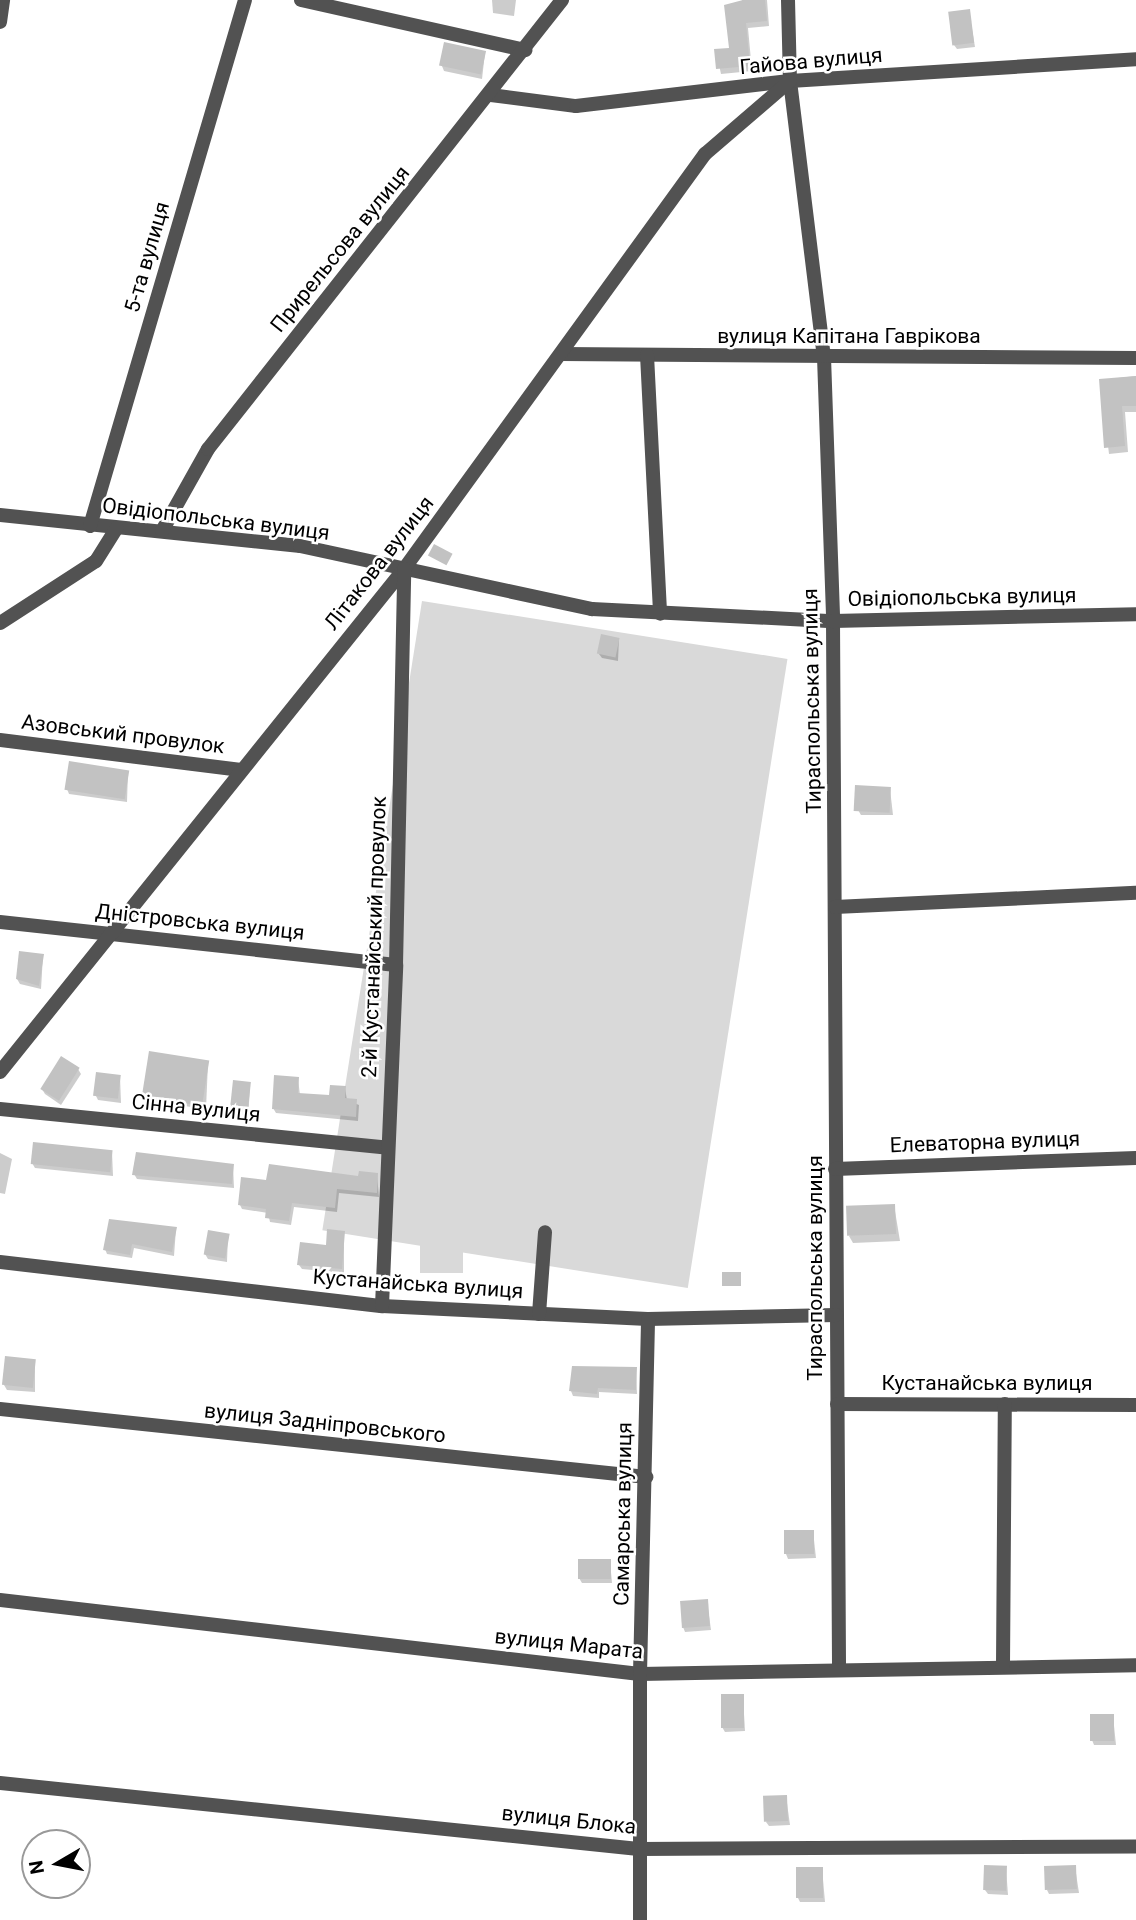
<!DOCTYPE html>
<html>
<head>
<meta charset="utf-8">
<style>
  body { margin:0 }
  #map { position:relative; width:1136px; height:1920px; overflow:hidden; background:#fff; font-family:Roboto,sans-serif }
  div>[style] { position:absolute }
  .green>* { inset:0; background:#d9d9d9; transform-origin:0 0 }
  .shadow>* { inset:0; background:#0003 }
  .building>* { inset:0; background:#c2c2c2; transform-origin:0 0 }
  .street>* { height:14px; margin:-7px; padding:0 7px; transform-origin:7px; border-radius:7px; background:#525252 }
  span { translate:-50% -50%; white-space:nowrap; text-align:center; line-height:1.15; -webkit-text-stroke:5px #fff; paint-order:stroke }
  .street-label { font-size:21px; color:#000 }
  .north { position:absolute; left:21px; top:1829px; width:70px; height:70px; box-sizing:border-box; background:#fff; border:2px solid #999; border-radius:50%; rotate:260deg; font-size:19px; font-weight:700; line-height:28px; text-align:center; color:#000 }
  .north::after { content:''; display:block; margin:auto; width:24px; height:32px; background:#000; clip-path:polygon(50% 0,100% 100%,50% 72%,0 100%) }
</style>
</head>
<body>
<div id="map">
  <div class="green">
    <div style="left:422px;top:601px;width:370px;height:637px;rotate:9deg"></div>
    <div style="left:463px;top:1245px;width:28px;height:43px;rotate:90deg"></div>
  </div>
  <div class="shadow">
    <div style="clip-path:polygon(492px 0,516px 0,514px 16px,493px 13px)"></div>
    <div style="clip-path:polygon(742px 0,767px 0,769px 26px,748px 28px,752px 71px,721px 74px,716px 51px,731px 49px)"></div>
    <div style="clip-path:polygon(969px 11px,975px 47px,957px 49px,954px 45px)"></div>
    <div style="clip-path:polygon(485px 53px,482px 79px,444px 71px,442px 66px)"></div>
    <div style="clip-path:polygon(1136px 376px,1136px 412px,1125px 412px,1128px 452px,1109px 454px,1100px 380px)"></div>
    <div style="clip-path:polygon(619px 639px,618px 661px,602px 658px,599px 654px)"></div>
    <div style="clip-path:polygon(128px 772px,127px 802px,69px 794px,67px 789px)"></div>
    <div style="clip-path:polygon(890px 789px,893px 815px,861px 815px,858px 810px)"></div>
    <div style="clip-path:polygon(43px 956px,41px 989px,20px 984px,17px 979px)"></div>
    <div style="clip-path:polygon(208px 1063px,206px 1109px,148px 1101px,145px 1096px)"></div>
    <div style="clip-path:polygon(78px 1069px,81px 1074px,61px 1105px,45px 1094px,42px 1089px)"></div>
    <div style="clip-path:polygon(120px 1077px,121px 1103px,98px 1100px,96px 1096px)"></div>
    <div style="clip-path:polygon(298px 1079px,300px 1095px,331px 1097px,345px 1088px,347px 1100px,359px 1105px,358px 1121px,276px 1113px,273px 1108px)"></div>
    <div style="clip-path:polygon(250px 1084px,248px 1122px,233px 1119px,230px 1115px)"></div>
    <div style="clip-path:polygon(112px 1152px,113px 1176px,35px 1168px,32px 1163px)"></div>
    <div style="clip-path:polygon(0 1153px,12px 1159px,5px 1194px,0 1193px)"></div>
    <div style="clip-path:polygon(233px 1166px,234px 1188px,137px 1179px,134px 1174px)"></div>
    <div style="clip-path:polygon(377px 1175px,379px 1197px,339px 1193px,337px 1212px,294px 1207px,291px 1225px,270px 1222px,268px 1213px,242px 1209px,240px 1205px)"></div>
    <div style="clip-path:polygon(894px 1205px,900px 1241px,853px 1243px,849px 1236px)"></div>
    <div style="clip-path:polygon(176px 1229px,174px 1256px,134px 1248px,132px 1258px,107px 1254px,105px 1249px)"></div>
    <div style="clip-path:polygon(344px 1233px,344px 1273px,302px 1269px,299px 1265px)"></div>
    <div style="clip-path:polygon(228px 1235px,227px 1262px,208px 1259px,205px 1254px)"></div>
    <div style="clip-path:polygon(35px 1360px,35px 1392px,7px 1390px,4px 1385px)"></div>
    <div style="clip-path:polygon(636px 1369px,637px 1394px,599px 1392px,599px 1398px,573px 1396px,571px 1391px)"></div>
    <div style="clip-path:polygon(813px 1531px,816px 1558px,788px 1559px,786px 1554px)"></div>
    <div style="clip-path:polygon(610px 1561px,612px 1583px,582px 1583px,579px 1578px)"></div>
    <div style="clip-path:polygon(707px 1601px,711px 1630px,685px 1632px,683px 1627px)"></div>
    <div style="clip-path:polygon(743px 1696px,745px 1731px,725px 1732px,722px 1727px)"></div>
    <div style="clip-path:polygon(1113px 1716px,1116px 1745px,1094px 1745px,1092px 1740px)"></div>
    <div style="clip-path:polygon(786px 1796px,790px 1825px,769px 1826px,766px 1822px)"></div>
    <div style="clip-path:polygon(1075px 1867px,1079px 1893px,1049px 1894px,1047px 1890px)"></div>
    <div style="clip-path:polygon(822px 1868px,825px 1902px,800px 1902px,798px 1898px)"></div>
    <div style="clip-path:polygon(1006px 1868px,1008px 1895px,988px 1894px,985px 1890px)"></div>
  </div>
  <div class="building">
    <div style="clip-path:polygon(743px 0,765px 0,767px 21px,746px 23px,750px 66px,716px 69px,714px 49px,729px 48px,724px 5px)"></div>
    <div style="left:970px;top:9px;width:34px;height:22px;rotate:83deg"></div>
    <div style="left:444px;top:42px;width:43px;height:24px;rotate:12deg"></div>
    <div style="clip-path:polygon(1136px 376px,1136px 406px,1122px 406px,1125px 446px,1104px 448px,1099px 379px)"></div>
    <div style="left:434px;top:544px;width:21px;height:13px;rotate:28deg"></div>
    <div style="left:601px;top:634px;width:19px;height:20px;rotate:12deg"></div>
    <div style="left:69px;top:761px;width:61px;height:29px;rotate:9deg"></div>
    <div style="left:855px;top:785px;width:36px;height:26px;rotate:3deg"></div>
    <div style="clip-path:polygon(19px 951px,44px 954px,39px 986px,16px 979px)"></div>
    <div style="left:149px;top:1051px;width:61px;height:46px;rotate:9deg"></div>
    <div style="left:61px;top:1056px;width:22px;height:39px;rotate:32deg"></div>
    <div style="left:96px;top:1072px;width:25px;height:24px;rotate:7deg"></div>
    <div style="clip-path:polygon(274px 1075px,299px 1077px,298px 1093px,329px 1095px,330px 1085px,346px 1086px,345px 1098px,357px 1099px,356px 1117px,272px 1109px)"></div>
    <div style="left:233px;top:1080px;width:18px;height:35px;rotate:6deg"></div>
    <div style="left:33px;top:1142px;width:80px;height:22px;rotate:6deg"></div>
    <div style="clip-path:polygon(136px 1152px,234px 1164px,232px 1184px,132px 1175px)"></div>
    <div style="clip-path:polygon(269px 1164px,358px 1176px,359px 1171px,378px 1173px,377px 1193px,337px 1189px,335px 1208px,292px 1203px,289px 1221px,265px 1218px,266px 1209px,238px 1205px,241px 1177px,266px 1180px)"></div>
    <div style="left:895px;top:1204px;width:30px;height:49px;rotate:88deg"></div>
    <div style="clip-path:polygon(109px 1219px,177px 1227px,172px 1252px,132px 1244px,130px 1255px,103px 1250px)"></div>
    <div style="clip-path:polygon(327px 1229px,345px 1231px,342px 1269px,297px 1265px,300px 1242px,326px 1245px)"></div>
    <div style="left:208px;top:1230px;width:22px;height:25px;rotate:10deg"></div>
    <div style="left:722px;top:1272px;width:19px;height:14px"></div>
    <div style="left:5px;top:1356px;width:31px;height:29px;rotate:6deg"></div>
    <div style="clip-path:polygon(572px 1366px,637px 1367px,636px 1390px,598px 1388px,597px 1394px,569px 1391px)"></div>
    <div style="left:784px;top:1530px;width:30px;height:24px"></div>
    <div style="left:578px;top:1559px;width:33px;height:20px"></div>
    <div style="left:708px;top:1599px;width:27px;height:28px;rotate:86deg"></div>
    <div style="left:721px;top:1694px;width:23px;height:34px"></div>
    <div style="left:1090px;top:1714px;width:24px;height:27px"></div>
    <div style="left:787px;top:1795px;width:26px;height:24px;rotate:88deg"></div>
    <div style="left:984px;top:1865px;width:23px;height:25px;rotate:2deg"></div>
    <div style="left:1076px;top:1865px;width:24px;height:32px;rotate:88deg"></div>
    <div style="left:796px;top:1867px;width:27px;height:31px"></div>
  </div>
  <div class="street">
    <div style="left:301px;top:0;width:230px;rotate:12.6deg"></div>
    <div style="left:788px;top:0;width:81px;rotate:88.6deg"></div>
    <div style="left:790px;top:81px;width:278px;rotate:83deg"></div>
    <div style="left:824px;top:357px;width:264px;rotate:88deg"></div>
    <div style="left:833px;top:621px;width:1048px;rotate:89.67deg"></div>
    <div style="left:0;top:22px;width:22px;rotate:-82deg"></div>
    <div style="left:491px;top:95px;width:86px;rotate:7.4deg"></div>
    <div style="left:576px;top:106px;width:215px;rotate:-6.7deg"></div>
    <div style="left:790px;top:81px;width:347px;rotate:-3.6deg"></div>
    <div style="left:561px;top:354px;width:575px;rotate:0.4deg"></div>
    <div style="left:647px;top:355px;width:259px;rotate:87.1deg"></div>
    <div style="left:0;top:515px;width:302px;rotate:5.9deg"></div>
    <div style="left:300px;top:546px;width:299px;rotate:12.2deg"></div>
    <div style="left:592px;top:609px;width:241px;rotate:2.9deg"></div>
    <div style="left:833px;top:621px;width:303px;rotate:-1.3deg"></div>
    <div style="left:90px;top:526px;width:548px;rotate:-73.58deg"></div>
    <div style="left:162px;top:531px;width:94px;rotate:-60.7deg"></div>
    <div style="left:208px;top:449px;width:572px;rotate:-51.75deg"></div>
    <div style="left:0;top:623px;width:114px;rotate:-32.9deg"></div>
    <div style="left:96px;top:561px;width:39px;rotate:-58deg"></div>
    <div style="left:0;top:740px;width:243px;rotate:7.1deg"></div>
    <div style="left:835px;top:907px;width:301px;rotate:-2.7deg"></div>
    <div style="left:0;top:922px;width:398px;rotate:6.2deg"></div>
    <div style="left:0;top:1072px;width:645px;rotate:-51.23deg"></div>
    <div style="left:404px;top:569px;width:513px;rotate:-54.05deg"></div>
    <div style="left:705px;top:154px;width:112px;rotate:-40.7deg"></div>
    <div style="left:0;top:1109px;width:390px;rotate:5.7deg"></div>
    <div style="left:835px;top:1169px;width:301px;rotate:-2.1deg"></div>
    <div style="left:0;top:1262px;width:385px;rotate:6.6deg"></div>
    <div style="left:382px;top:1306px;width:266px;rotate:2.8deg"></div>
    <div style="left:648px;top:1319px;width:188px;rotate:-1.2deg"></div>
    <div style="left:382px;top:1306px;width:341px;rotate:-87.6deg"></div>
    <div style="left:396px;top:965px;width:396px;rotate:-88.8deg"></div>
    <div style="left:539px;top:1314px;width:82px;rotate:-85.8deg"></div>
    <div style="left:837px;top:1404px;width:299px;rotate:0.2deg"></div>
    <div style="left:0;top:1409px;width:650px;rotate:6.01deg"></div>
    <div style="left:0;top:1600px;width:644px;rotate:6.6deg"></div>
    <div style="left:640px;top:1674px;width:496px;rotate:-1deg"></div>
    <div style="left:1003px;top:1666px;width:262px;rotate:-89.6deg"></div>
    <div style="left:0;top:1783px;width:642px;rotate:5.9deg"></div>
    <div style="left:639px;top:1849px;width:497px;rotate:-0.3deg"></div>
    <div style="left:640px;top:1920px;width:246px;rotate:-90deg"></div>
    <div style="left:640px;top:1674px;width:355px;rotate:-88.7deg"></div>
  </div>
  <div class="street-label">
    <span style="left:811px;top:61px;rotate:-5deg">Гайова вулиця</span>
    <span style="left:340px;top:249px;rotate:-51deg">Прирельсова вулиця</span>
    <span style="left:147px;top:257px;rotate:-74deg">5-та вулиця</span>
    <span style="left:849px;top:336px">вулиця Капітана Гаврікова</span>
    <span style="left:216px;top:519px;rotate:7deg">Овідіопольська вулиця</span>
    <span style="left:379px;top:563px;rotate:-52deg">Літакова вулиця</span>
    <span style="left:962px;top:597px;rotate:-1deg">Овідіопольська вулиця</span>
    <span style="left:812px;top:701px;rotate:-91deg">Тираспольська вулиця</span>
    <span style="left:123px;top:734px;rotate:7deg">Азовський провулок</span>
    <span style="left:200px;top:922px;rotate:6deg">Дністровська вулиця</span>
    <span style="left:374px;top:937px;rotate:-88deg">2-й Кустанайський провулок</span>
    <span style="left:196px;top:1108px;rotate:6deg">Сінна вулиця</span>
    <span style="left:985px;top:1142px;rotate:-2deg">Елеваторна вулиця</span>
    <span style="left:815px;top:1268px;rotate:-90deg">Тираспольська вулиця</span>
    <span style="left:418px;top:1284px;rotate:4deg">Кустанайська вулиця</span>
    <span style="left:987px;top:1383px">Кустанайська вулиця</span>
    <span style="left:325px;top:1423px;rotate:6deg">вулиця Задніпровського</span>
    <span style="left:623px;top:1514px;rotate:-89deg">Самарська вулиця</span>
    <span style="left:569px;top:1644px;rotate:6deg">вулиця Марата</span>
    <span style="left:569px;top:1820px;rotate:6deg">вулиця Блока</span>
  </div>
  <div class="north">N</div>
</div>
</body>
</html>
